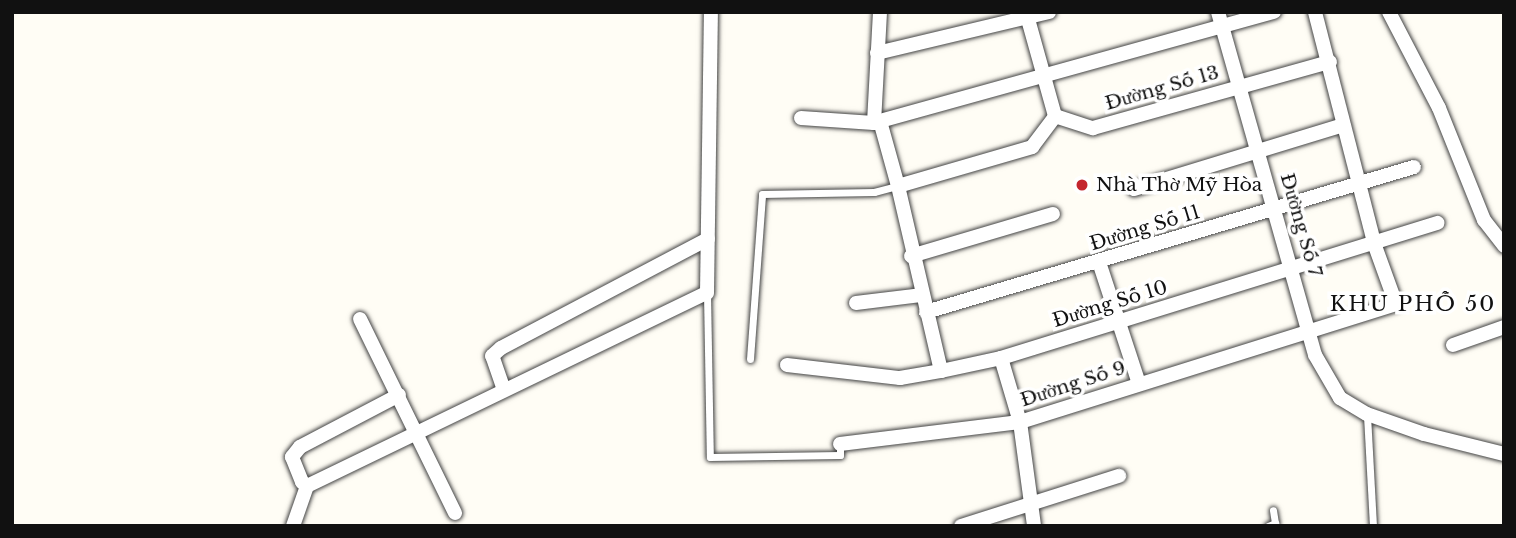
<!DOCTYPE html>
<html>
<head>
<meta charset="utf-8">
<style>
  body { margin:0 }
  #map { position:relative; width:1516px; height:538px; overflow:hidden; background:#fffdf5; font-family:"Libre Baskerville",serif }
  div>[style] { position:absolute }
  .roads { filter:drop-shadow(0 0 2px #444) drop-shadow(0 0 2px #444) }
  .service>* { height:7px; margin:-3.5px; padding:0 3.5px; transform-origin:3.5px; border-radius:3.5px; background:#fff }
  .minor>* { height:14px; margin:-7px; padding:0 7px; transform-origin:7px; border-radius:7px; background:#fff }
  .dots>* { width:19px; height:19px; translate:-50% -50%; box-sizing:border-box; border:4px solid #fff; border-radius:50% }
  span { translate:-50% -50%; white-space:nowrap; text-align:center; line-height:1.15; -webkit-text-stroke:7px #fff; paint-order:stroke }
  .street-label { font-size:19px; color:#111 }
  .poi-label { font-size:19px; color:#111 }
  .left { translate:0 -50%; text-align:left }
  .neighbourhood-label { font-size:21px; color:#111; letter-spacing:2px }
  .frame { position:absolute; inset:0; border:14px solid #111; pointer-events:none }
</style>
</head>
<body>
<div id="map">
  <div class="roads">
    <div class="service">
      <div style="left:707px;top:293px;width:164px;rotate:89deg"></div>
      <div style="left:710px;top:457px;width:130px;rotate:-0.9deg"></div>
      <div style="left:840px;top:455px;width:11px;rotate:-90deg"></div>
      <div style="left:750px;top:359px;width:165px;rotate:-85.8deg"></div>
      <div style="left:762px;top:194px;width:112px;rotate:-1deg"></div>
      <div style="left:874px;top:192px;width:24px;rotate:-15deg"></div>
      <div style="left:1367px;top:415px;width:111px;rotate:86.9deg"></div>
      <div style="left:1268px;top:526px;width:8px;rotate:-23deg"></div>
      <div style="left:1275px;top:523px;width:13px;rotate:-99deg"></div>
    </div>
    <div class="minor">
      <div style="left:880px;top:12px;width:111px;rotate:93.1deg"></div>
      <div style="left:874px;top:123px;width:6px;rotate:-18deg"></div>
      <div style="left:880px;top:121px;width:67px;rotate:74.5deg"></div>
      <div style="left:898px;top:186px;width:190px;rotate:76.9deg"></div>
      <div style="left:1026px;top:12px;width:108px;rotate:74.4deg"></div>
      <div style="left:1218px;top:12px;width:356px;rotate:74.2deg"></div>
      <div style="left:1315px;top:355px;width:50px;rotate:59.8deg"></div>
      <div style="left:1340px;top:398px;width:31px;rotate:31deg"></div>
      <div style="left:1367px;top:414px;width:60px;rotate:19.3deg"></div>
      <div style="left:1424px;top:434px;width:82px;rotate:14deg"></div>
      <div style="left:1389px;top:12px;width:108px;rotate:62.5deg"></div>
      <div style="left:1439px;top:108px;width:121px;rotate:68.1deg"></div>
      <div style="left:1484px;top:220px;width:33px;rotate:52deg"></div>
      <div style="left:877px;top:53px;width:177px;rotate:-13.4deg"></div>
      <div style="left:801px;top:118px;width:73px;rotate:3.9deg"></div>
      <div style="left:880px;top:121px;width:409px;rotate:-15.5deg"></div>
      <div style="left:898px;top:186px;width:140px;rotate:-16.2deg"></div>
      <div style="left:1032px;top:147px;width:39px;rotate:-53deg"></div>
      <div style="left:1055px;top:116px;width:40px;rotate:18deg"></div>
      <div style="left:1093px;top:128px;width:246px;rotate:-15.6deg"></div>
      <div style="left:1134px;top:189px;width:219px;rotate:-17deg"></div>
      <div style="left:911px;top:256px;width:148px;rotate:-16.5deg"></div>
      <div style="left:1099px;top:262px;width:128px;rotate:71.8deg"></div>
      <div style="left:856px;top:303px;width:65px;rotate:-7deg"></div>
      <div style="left:926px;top:312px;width:509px;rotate:-16.55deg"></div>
      <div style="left:360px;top:319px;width:216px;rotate:63.9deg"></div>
      <div style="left:1453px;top:345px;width:54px;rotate:-19.4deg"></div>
      <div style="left:1001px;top:358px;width:67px;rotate:73.5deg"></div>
      <div style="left:1020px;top:422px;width:105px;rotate:82.3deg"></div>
      <div style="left:787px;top:365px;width:114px;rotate:6.6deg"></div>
      <div style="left:900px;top:378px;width:42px;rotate:-9.7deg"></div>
      <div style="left:941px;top:371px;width:61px;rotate:-12.2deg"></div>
      <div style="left:1001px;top:358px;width:457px;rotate:-17.2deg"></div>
      <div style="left:504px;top:390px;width:36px;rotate:-109deg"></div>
      <div style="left:492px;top:356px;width:12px;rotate:-42deg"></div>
      <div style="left:501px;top:348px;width:234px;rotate:-27.8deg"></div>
      <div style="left:399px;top:395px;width:112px;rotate:152.3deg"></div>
      <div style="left:300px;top:447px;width:13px;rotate:129deg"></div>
      <div style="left:292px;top:457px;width:27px;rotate:68deg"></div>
      <div style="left:302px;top:482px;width:6px;rotate:39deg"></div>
      <div style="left:307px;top:486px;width:444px;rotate:-25.8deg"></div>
      <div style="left:707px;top:293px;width:281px;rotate:-89.2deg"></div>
      <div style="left:840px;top:444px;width:181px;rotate:-7deg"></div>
      <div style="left:1020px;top:422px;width:394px;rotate:-17.4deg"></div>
      <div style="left:1396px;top:304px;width:62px;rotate:-109.9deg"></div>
      <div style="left:1375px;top:246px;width:242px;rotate:-104.4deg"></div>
      <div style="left:293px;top:526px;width:42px;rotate:-70.7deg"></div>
      <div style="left:961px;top:526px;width:166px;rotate:-17.6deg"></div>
    </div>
  </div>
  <div class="dots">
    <div style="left:1082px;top:185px;background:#c4262e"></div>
  </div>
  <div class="street-label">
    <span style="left:1162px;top:88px;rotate:-16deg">Đường Số 13</span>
    <span style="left:1301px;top:225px;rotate:74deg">Đường Số 7</span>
    <span style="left:1145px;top:228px;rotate:-17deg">Đường Số 11</span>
    <span style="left:1110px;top:304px;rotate:-17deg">Đường Số 10</span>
    <span style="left:1073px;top:384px;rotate:-18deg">Đường Số 9</span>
  </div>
  <div class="poi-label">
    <span class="left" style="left:1096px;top:185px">Nhà Thờ Mỹ Hòa</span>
  </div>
  <div class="neighbourhood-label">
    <span style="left:1413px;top:304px">KHU PHỐ 50</span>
  </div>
  <div class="frame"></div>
</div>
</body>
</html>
